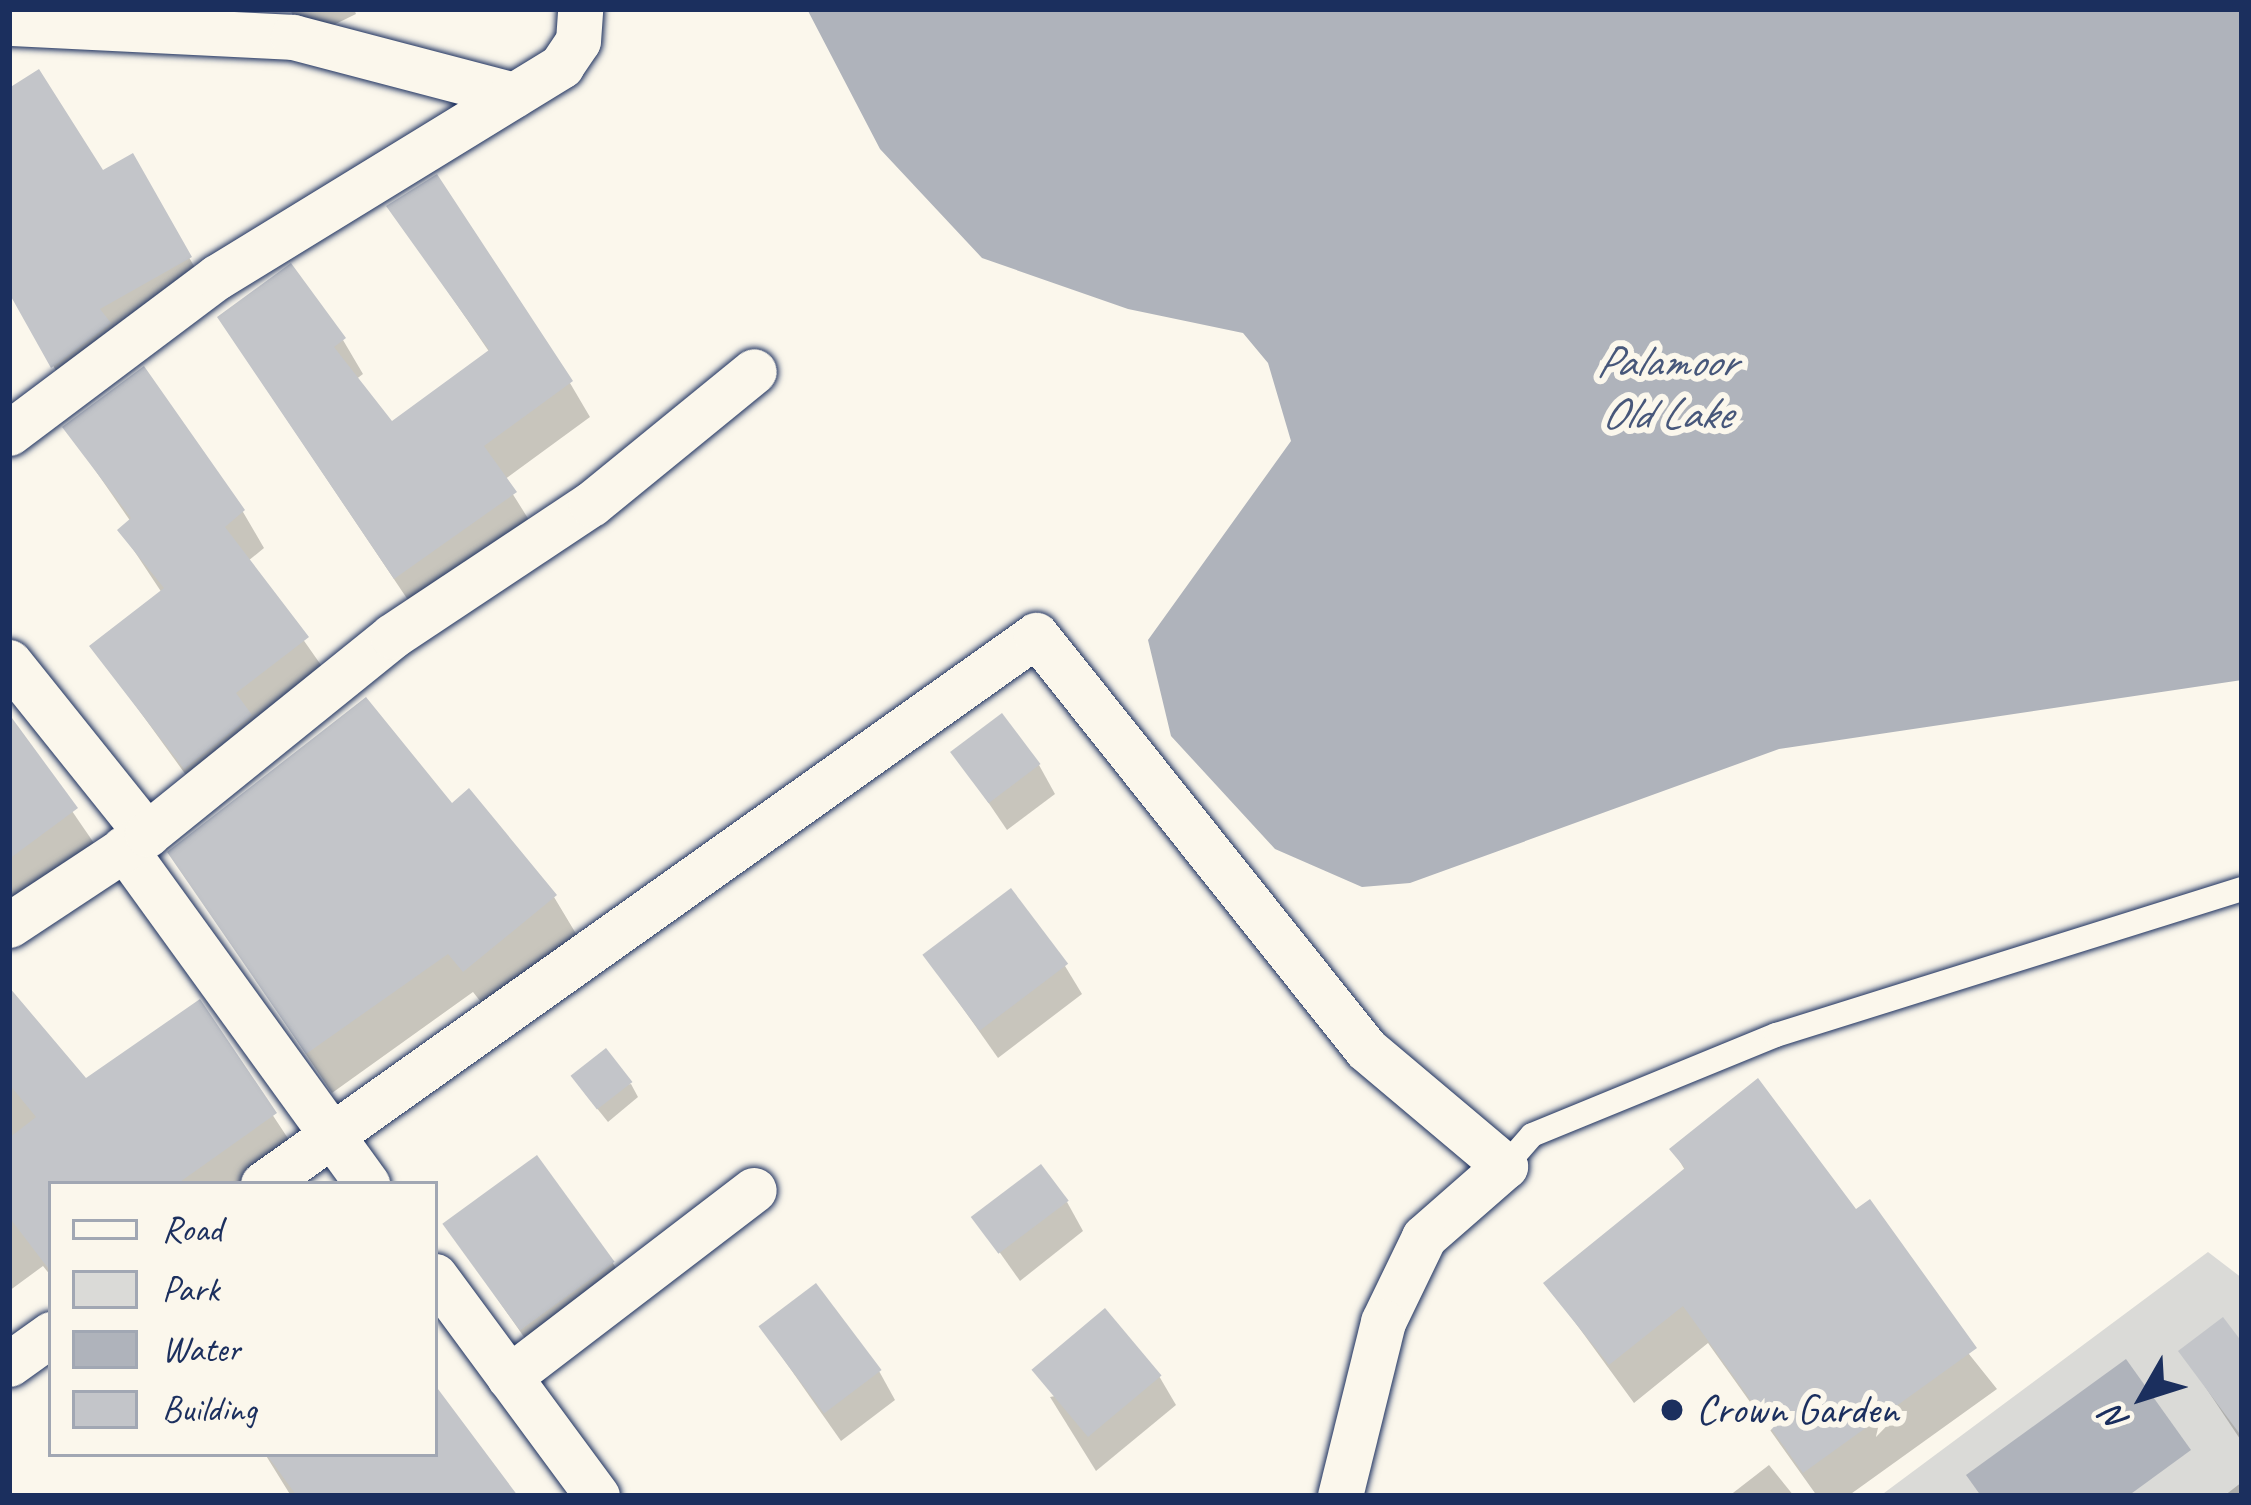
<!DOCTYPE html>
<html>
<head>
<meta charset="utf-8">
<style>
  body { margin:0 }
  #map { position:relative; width:2251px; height:1505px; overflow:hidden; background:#fbf7ec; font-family:Caveat,sans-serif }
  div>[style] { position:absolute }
  .green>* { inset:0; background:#dadad7 }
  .water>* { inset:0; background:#afb3bb }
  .shadow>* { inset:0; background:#0003 }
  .building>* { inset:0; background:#c3c5c9; transform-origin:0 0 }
  .roads { filter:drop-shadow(0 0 3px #1b2f5e) drop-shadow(0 0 3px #1b2f5e) }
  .lane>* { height:24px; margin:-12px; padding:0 12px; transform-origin:12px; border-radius:12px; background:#fbf7ec }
  .street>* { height:45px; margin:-22.5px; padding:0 22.5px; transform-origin:22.5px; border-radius:22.5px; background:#fbf7ec }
  .dots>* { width:33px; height:33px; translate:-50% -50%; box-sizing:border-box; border:6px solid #fbf7ec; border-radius:50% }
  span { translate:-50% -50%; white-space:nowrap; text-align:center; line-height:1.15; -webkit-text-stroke:12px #fbf7ec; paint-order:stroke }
  .poi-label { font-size:42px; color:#1b2f5e }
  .left { translate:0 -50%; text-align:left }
  .water-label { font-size:45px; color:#47577a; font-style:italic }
  .frame { position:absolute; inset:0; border:12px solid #1b2f5e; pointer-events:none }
  .legend { position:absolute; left:48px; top:1181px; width:390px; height:276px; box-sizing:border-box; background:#fbf7ec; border:3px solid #a1a7b3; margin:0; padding:15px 21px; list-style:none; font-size:36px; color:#1b2f5e }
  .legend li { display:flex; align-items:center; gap:24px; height:60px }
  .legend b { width:60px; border:3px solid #a1a7b3 }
  .north { position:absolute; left:2083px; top:1337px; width:120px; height:120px; -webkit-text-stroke:9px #fbf7ec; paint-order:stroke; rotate:231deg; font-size:33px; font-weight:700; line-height:48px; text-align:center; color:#1b2f5e }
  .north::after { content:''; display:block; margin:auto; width:42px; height:54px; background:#1b2f5e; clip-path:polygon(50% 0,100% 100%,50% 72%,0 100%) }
</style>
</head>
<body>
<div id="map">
  <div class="green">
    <div style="clip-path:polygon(2208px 1252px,2242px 1278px,2242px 1496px,1880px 1496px)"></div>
  </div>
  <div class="water">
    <div style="clip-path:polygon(807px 9px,2242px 9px,2242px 680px,1779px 749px,1410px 883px,1362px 887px,1275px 849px,1171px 736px,1148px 640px,1291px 441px,1268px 363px,1243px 333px,1128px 309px,982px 258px,880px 149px)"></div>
    <div style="clip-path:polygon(2126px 1359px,2191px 1450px,2128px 1496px,1981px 1496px,1966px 1475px)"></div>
  </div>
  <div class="shadow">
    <div style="clip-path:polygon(289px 9px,354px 9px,356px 14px,309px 37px)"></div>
    <div style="clip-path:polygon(9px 92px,102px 174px,132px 157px,211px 296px,75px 404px,27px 320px)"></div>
    <div style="clip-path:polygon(390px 207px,570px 383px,590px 417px,504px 480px,534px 528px,416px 612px,241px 351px,343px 340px,363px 374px,355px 380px,391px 425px,490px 353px)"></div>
    <div style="clip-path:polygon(66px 428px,243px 512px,264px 548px,248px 561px,328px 675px,207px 804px,93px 647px,162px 593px,121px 531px,131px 522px)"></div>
    <div style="clip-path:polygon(9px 719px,98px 849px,9px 914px)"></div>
    <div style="clip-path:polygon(954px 752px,1039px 765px,1055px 794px,1007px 830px)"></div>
    <div style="clip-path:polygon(171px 853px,554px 897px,578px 937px,488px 1011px,473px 992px,332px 1093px)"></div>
    <div style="clip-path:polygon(926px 956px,1065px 966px,1082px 994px,998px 1058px)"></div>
    <div style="clip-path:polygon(9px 991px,85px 1082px,199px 1003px,295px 1149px,247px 1184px,51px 1184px,51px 1276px,43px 1266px,9px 1291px)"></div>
    <div style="clip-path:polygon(631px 1084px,638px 1097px,608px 1122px,583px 1091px)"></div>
    <div style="clip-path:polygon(1673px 1150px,1856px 1213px,1997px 1389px,1848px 1496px,1817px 1496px,1708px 1343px,1634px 1403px,1547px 1284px,1686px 1172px)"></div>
    <div style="clip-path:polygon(1067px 1202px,1083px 1231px,1020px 1281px,976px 1219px)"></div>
    <div style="clip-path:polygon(446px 1225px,613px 1263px,637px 1306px,549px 1373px)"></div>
    <div style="clip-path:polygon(761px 1327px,879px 1371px,895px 1400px,841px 1441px)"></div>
    <div style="clip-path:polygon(2242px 1347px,2242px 1442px,2182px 1352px)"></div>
    <div style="clip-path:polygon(1159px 1376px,1176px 1405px,1096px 1471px,1050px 1397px)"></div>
    <div style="clip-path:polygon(435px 1390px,514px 1496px,291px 1496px,265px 1454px,435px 1454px)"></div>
    <div style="clip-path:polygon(1769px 1465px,1794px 1496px,1729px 1496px)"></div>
    <div style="clip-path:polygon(2242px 1482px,2242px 1496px,2224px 1496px)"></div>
  </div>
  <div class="building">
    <div style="clip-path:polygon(39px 69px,103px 170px,133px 153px,192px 257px,100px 309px,111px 323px,51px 368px,9px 293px,9px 88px)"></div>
    <div style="clip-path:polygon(437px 174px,573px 381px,484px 446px,517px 492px,394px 579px,217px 317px,291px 263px,346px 338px,334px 347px,392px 421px,489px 350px,386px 206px)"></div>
    <div style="clip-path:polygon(144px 366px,245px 510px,225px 527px,309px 637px,236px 693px,252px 715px,184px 769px,89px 646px,164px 588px,117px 530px,131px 518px,62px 427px)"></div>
    <div style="clip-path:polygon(366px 697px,452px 803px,469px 788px,557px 895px,463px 972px,448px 954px,306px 1054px,167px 852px)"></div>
    <div style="left:1002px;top:713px;width:64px;height:65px;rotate:53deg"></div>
    <div style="clip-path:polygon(9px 714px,78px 808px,9px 859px)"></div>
    <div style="left:1011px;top:888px;width:95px;height:111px;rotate:53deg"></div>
    <div style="clip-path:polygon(9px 987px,86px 1078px,200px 999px,277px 1113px,177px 1184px,51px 1184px,51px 1272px,9px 1217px,9px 1138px,36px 1117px,9px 1084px)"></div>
    <div style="left:606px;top:1048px;width:43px;height:45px;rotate:52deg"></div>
    <div style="clip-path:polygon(1758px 1078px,1856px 1209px,1870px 1199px,1977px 1348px,1803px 1473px,1683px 1306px,1609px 1365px,1543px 1283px,1685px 1168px,1669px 1149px)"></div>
    <div style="left:537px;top:1155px;width:132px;height:117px;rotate:54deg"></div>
    <div style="left:1041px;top:1164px;width:46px;height:88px;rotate:53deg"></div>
    <div style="left:816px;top:1283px;width:109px;height:72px;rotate:53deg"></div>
    <div style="left:1105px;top:1308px;width:88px;height:96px;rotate:50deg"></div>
    <div style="clip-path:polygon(2223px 1317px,2242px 1342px,2242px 1437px,2178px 1351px)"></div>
    <div style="clip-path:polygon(435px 1385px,518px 1496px,297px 1496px,266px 1454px,435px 1454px)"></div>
  </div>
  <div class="roads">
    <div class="lane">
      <div style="left:1505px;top:1166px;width:41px;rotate:-48.9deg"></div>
      <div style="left:1532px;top:1135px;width:264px;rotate:-22.3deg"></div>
      <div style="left:1776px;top:1035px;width:488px;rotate:-17.4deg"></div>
    </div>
    <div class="street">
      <div style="left:9px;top:23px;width:284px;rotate:2.8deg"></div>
      <div style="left:293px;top:37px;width:228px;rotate:14.7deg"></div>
      <div style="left:9px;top:433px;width:260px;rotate:-36.9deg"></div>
      <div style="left:217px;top:277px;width:404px;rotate:-31.5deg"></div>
      <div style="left:561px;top:66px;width:30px;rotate:-56deg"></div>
      <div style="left:578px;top:41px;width:32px;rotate:-86deg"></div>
      <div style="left:9px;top:662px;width:221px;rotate:51.3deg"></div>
      <div style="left:124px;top:848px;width:415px;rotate:54.1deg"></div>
      <div style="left:9px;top:925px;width:165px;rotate:-33.4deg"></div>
      <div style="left:147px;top:834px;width:315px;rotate:-38.9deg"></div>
      <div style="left:392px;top:636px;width:239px;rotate:-33.6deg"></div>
      <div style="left:591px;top:504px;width:210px;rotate:-39.2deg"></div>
      <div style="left:263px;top:1184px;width:948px;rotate:-35.38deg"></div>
      <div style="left:1036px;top:635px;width:529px;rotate:51.44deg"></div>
      <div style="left:1366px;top:1049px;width:182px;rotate:40.1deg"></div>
      <div style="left:1505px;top:1166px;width:108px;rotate:138.8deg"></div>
      <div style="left:1424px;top:1237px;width:94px;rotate:115.8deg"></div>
      <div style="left:1383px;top:1322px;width:179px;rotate:103.9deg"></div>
      <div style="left:435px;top:1276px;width:273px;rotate:53.6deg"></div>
      <div style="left:9px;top:1364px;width:52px;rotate:-35.5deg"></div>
      <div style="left:509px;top:1377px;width:308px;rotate:-37.4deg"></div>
    </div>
  </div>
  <div class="dots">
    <div style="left:1672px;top:1410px;background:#1b2f5e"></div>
  </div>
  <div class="poi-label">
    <span class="left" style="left:1696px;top:1410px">Crown Garden</span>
  </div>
  <div class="water-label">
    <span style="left:1666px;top:388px">Palamoor<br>Old Lake</span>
  </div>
  <div class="frame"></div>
  <ul class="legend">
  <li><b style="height:15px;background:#fbf7ec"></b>Road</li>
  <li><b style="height:33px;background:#dadad7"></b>Park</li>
  <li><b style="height:33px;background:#afb3bb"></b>Water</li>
  <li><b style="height:33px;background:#c3c5c9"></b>Building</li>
  </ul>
  <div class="north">N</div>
</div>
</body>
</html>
